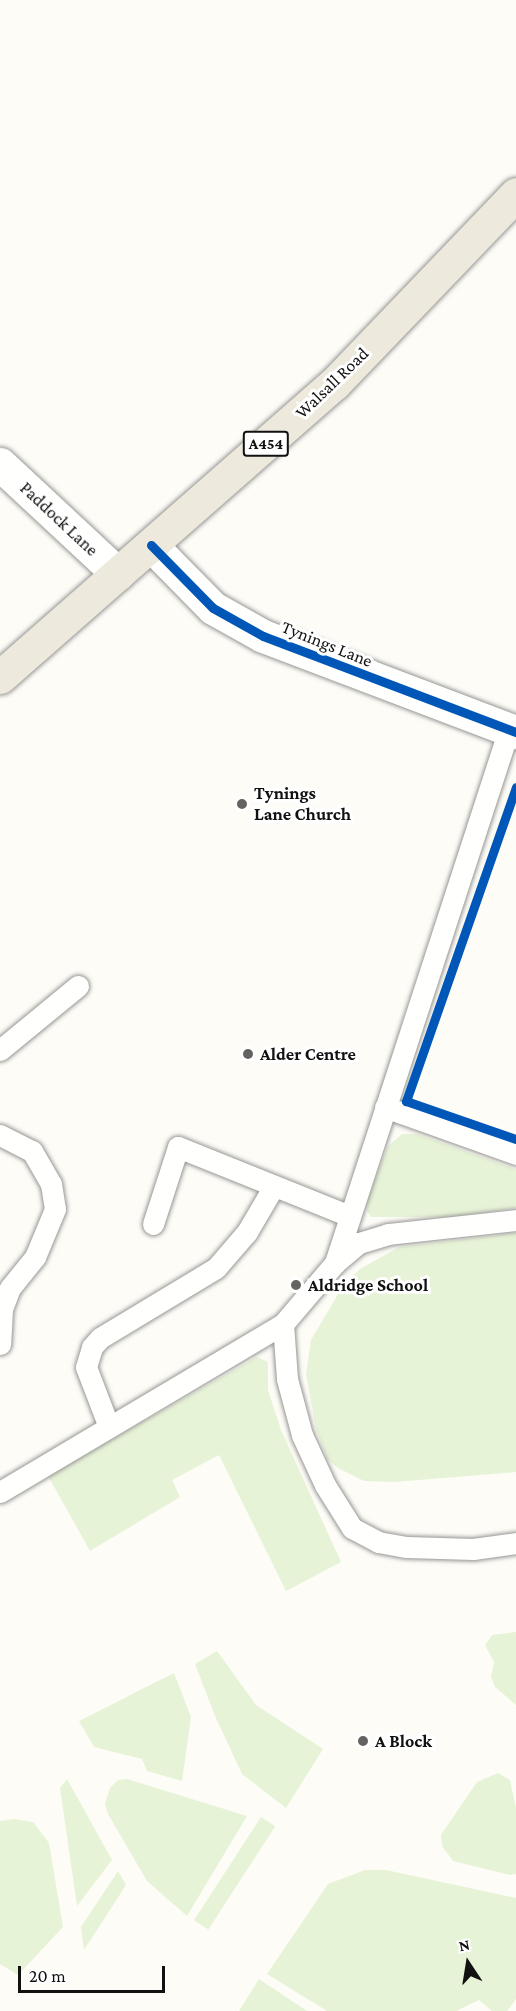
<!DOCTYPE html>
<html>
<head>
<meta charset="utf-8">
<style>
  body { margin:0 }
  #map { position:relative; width:516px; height:2011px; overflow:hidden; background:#fdfcf7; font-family:"Crimson Pro",serif }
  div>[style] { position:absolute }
  .green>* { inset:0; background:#e7f3d7; transform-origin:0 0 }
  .roads { filter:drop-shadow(0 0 2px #979795) drop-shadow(0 0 2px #979795) }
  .service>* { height:21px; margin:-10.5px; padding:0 10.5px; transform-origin:10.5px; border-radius:10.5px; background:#fffffe }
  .minor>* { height:33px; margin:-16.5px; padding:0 16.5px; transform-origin:16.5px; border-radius:16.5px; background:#fffffe }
  .primary>* { height:33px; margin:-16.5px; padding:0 16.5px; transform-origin:16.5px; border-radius:16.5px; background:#ede9dc }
  .cycleway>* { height:9px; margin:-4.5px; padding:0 4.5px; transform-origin:4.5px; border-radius:4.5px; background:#0057b8 }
  .dots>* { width:16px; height:16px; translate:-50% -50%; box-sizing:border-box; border:3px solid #fff; border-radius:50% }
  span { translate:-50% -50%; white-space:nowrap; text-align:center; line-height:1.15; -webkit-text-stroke:6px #fff; paint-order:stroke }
  .shield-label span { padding:2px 4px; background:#fff; border:2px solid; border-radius:4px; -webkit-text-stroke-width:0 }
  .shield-label { font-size:16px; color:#111; font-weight:700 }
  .street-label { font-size:18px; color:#111 }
  .poi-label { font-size:18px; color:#111; font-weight:700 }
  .left { translate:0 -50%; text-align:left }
  .north { position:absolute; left:438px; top:1933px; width:60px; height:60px; -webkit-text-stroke:4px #fff; paint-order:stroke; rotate:348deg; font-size:16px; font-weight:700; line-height:24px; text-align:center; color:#111 }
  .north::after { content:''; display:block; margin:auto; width:21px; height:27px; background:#111; clip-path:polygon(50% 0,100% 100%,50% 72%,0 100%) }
  .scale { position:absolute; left:18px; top:1966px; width:147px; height:27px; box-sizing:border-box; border:3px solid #111; border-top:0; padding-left:8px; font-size:18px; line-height:21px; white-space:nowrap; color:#111; -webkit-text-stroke:4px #fff; paint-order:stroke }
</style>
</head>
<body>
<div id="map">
  <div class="green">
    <div style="clip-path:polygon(402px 1134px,417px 1134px,516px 1169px,516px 1208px,454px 1217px,371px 1217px,367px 1211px,368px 1198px,388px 1146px)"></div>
    <div style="clip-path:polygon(516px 1233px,516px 1472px,394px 1482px,364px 1481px,338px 1468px,327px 1459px,316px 1429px,306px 1374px,311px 1340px,344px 1284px,360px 1269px,399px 1247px)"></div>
    <div style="clip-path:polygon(257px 1357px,268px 1362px,268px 1390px,281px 1430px,341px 1562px,286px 1591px,219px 1455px,172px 1480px,180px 1497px,90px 1551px,48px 1476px)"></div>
    <div style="clip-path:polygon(516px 1632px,516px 1705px,495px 1687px,491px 1677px,494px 1662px,485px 1645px,492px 1635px)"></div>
    <div style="clip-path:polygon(217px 1651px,256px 1705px,323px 1749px,286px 1808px,242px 1774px,215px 1716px,195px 1664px)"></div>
    <div style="clip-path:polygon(174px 1673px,191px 1717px,182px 1781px,147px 1771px,142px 1759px,94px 1747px,79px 1721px)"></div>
    <div style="clip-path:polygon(498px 1773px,510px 1780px,516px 1808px,516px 1874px,510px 1875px,453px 1861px,442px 1846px,441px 1835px,477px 1782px)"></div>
    <div style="clip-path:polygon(67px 1779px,112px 1860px,77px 1906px,60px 1788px)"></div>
    <div style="clip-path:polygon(127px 1779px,247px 1816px,187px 1916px,147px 1881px,108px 1814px,105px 1804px,110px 1788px,118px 1780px)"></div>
    <div style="left:261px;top:1817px;width:17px;height:123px;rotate:33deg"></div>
    <div style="clip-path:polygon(14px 1819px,33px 1822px,49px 1843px,63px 1927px,18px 1975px,0 1964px,0 1821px)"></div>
    <div style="clip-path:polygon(365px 1870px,386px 1870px,516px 1898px,516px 1999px,507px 2011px,492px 2011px,479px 2000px,456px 2011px,327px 2011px,267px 1974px,328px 1884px)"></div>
    <div style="clip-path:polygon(118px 1871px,126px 1885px,84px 1950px,81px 1927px)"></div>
    <div style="clip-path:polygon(259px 1979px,307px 2011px,239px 2011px)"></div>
  </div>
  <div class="roads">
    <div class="service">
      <div style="left:509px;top:729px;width:562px;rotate:108.05deg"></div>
      <div style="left:335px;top:1263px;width:80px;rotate:130.4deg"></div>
      <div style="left:283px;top:1324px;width:55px;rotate:85.8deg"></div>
      <div style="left:287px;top:1379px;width:58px;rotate:75deg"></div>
      <div style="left:302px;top:1435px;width:55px;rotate:65.3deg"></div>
      <div style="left:325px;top:1485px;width:51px;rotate:57.9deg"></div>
      <div style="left:352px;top:1528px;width:30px;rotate:28deg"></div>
      <div style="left:378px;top:1542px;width:29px;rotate:10deg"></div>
      <div style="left:407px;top:1547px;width:66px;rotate:1.7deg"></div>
      <div style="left:473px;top:1549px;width:43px;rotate:-7.9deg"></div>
      <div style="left:0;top:1050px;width:101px;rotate:-39.4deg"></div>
      <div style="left:385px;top:1107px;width:139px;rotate:19.7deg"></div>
      <div style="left:0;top:1135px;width:36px;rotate:27deg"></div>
      <div style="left:32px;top:1151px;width:38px;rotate:60deg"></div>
      <div style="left:51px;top:1184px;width:25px;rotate:81deg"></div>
      <div style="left:55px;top:1209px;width:52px;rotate:112.6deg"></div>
      <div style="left:35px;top:1257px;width:40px;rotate:129deg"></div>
      <div style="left:10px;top:1288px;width:22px;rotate:111deg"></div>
      <div style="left:2px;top:1309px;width:35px;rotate:93deg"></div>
      <div style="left:153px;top:1224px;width:81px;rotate:-72deg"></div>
      <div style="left:178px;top:1147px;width:185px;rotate:21.9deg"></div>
      <div style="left:335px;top:1263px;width:31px;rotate:-40deg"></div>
      <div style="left:359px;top:1243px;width:30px;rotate:-17deg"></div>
      <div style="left:388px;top:1234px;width:129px;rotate:-6.2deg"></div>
      <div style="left:109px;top:1427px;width:64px;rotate:-111deg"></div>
      <div style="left:86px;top:1367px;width:21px;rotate:-73deg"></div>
      <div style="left:92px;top:1347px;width:12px;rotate:-48deg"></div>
      <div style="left:100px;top:1338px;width:135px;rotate:-31.1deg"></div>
      <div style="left:216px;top:1268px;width:48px;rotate:-49.3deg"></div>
      <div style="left:247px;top:1232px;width:53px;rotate:-59.6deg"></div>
      <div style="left:0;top:1492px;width:329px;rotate:-30.7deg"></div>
    </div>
    <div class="minor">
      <div style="left:0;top:464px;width:161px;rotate:43deg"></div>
      <div style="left:151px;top:545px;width:88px;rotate:45.5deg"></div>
      <div style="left:213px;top:608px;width:57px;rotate:29.2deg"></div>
      <div style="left:263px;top:636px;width:271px;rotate:20.8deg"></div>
    </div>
    <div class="primary">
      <div style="left:0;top:677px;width:444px;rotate:-41.3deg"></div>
      <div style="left:334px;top:384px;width:263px;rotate:-46.2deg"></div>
    </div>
  </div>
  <div class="cycleway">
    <div style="left:151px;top:545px;width:88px;rotate:45.5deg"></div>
    <div style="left:213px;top:608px;width:57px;rotate:29.2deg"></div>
    <div style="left:263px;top:636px;width:271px;rotate:20.8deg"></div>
    <div style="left:516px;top:787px;width:333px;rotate:109.3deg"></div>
    <div style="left:406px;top:1101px;width:116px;rotate:19.1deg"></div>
  </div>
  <div class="dots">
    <div style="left:242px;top:804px;background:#646362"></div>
    <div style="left:248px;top:1054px;background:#646362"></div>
    <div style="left:296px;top:1285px;background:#646362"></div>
    <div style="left:363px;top:1741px;background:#646362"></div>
  </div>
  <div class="shield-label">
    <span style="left:266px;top:444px">A454</span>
  </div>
  <div class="street-label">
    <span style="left:332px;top:383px;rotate:-44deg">Walsall Road</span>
    <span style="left:59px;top:519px;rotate:43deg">Paddock Lane</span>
    <span style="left:327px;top:644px;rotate:22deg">Tynings Lane</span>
  </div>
  <div class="poi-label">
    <span class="left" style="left:254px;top:804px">Tynings<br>Lane Church</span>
    <span class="left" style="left:260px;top:1054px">Alder Centre</span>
    <span class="left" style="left:308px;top:1285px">Aldridge School</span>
    <span class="left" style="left:375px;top:1741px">A Block</span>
  </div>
  <div class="north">N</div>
  <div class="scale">20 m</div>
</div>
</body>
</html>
